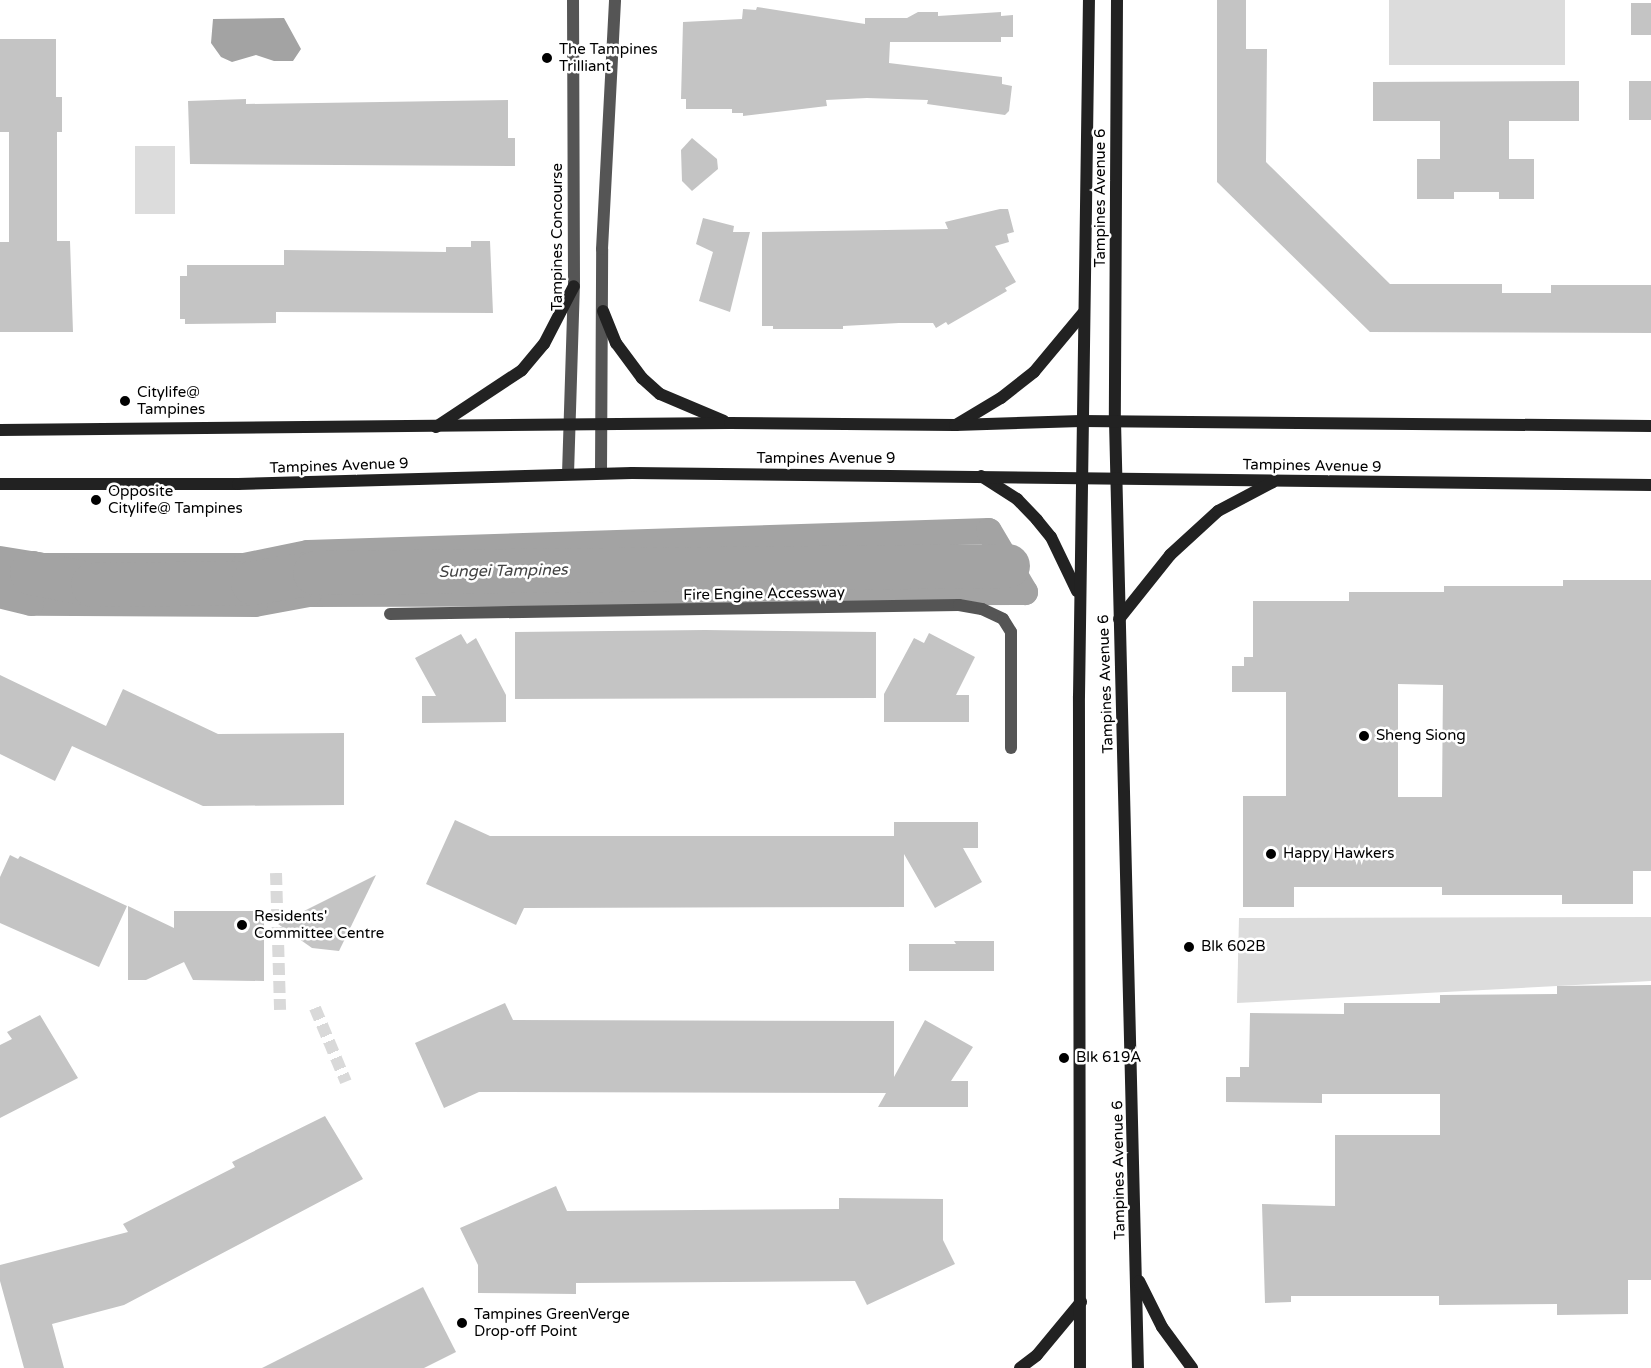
<!DOCTYPE html>
<html>
<head>
<meta charset="utf-8">
<style>
  body { margin:0 }
  #map { position:relative; width:1651px; height:1368px; overflow:hidden; background:#fff; font-family:"Varela Round",sans-serif }
  div>[style] { position:absolute }
  .green>* { inset:0; background:#dcdcdc; transform-origin:0 0 }
  .water>* { inset:0; background:#a3a3a3 }
  .canal>* { height:26px; margin:-13px; padding:0 13px; transform-origin:13px; border-radius:13px; background:#a3a3a3 }
  .river>* { height:44px; margin:-22px; padding:0 22px; transform-origin:22px; border-radius:22px; background:#a3a3a3 }
  .building>* { inset:0; background:#c4c4c4; transform-origin:0 0 }
  .street-tunnel>* { height:12px; margin-top:-6px; transform-origin:0; background:repeating-linear-gradient(90deg,#d9d9d9 0 12px,transparent 0 18px) }
  .lane>* { height:12px; margin:-6px; padding:0 6px; transform-origin:6px; border-radius:6px; background:#555 }
  .street>* { height:12px; margin:-6px; padding:0 6px; transform-origin:6px; border-radius:6px; background:#555 }
  .secondary>* { height:12px; margin:-6px; padding:0 6px; transform-origin:6px; border-radius:6px; background:#222 }
  .dots>* { width:16px; height:16px; translate:-50% -50%; box-sizing:border-box; border:3px solid #fff; border-radius:50% }
  span { translate:-50% -50%; white-space:nowrap; text-align:center; line-height:1.15; -webkit-text-stroke:5px #fff; paint-order:stroke }
  .poi-label { font-size:15px; color:#000 }
  .left { translate:0 -50%; text-align:left }
  .street-label { font-size:15px; color:#000 }
  .water-label { font-size:16px; color:#444; font-style:italic }
</style>
</head>
<body>
<div id="map">
  <div class="green">
    <div style="left:1389px;top:0;width:176px;height:65px"></div>
    <div style="left:135px;top:146px;width:40px;height:68px"></div>
    <div style="clip-path:polygon(1651px 917px,1651px 981px,1237px 1003px,1239px 918px)"></div>
  </div>
  <div class="water">
    <div style="clip-path:polygon(284px 18px,301px 49px,293px 61px,274px 61px,256px 55px,232px 62px,221px 57px,211px 43px,213px 19px)"></div>
  </div>
  <div class="canal">
    <div style="left:0;top:559px;width:44px;rotate:9.2deg"></div>
    <div style="left:43px;top:566px;width:201px"></div>
    <div style="left:244px;top:566px;width:65px;rotate:-11.5deg"></div>
    <div style="left:308px;top:553px;width:681px;rotate:-1.85deg"></div>
    <div style="left:989px;top:531px;width:71px;rotate:59.5deg"></div>
    <div style="left:1025px;top:592px;width:716px;rotate:179.84deg"></div>
    <div style="left:309px;top:594px;width:55px;rotate:169.5deg"></div>
    <div style="left:255px;top:604px;width:224px;rotate:-179.7deg"></div>
    <div style="left:31px;top:603px;width:32px;rotate:-166deg"></div>
  </div>
  <div class="river">
    <div style="left:0;top:573px;width:32px"></div>
    <div style="left:32px;top:573px;width:62px;rotate:11.1deg"></div>
    <div style="left:93px;top:585px;width:160px;rotate:-0.7deg"></div>
    <div style="left:253px;top:583px;width:63px;rotate:-9.2deg"></div>
    <div style="left:315px;top:573px;width:693px;rotate:-0.58deg"></div>
  </div>
  <div class="building">
    <div style="clip-path:polygon(1217px 0,1246px 0,1246px 49px,1267px 49px,1266px 162px,1390px 284px,1502px 284px,1502px 293px,1551px 293px,1551px 285px,1651px 285px,1651px 333px,1370px 332px,1217px 182px)"></div>
    <div style="left:1631px;top:3px;width:20px;height:32px"></div>
    <div style="clip-path:polygon(757px 7px,865px 24px,865px 18px,907px 18px,918px 12px,938px 12px,938px 16px,1001px 12px,1001px 16px,1013px 15px,1013px 37px,1001px 37px,1001px 42px,890px 42px,889px 63px,1002px 77px,1002px 84px,1012px 86px,1009px 111px,1005px 115px,927px 104px,928px 100px,867px 98px,826px 100px,827px 106px,743px 116px,743px 113px,732px 113px,732px 109px,686px 109px,686px 99px,681px 99px,683px 22px,742px 19px,743px 9px,756px 10px)"></div>
    <div style="clip-path:polygon(0 39px,56px 39px,56px 97px,62px 97px,62px 132px,57px 132px,57px 241px,70px 241px,73px 332px,0 332px,0 242px,9px 242px,9px 132px,0 132px)"></div>
    <div style="clip-path:polygon(1579px 81px,1579px 121px,1509px 121px,1509px 159px,1534px 159px,1534px 199px,1499px 199px,1499px 192px,1454px 192px,1454px 199px,1417px 199px,1417px 159px,1440px 159px,1440px 121px,1373px 121px,1373px 82px)"></div>
    <div style="left:1629px;top:81px;width:22px;height:39px"></div>
    <div style="clip-path:polygon(246px 99px,246px 104px,508px 100px,508px 138px,515px 138px,515px 166px,190px 164px,188px 101px)"></div>
    <div style="clip-path:polygon(692px 138px,717px 159px,718px 169px,692px 191px,682px 181px,681px 150px)"></div>
    <div style="clip-path:polygon(1000px 209px,1008px 209px,1014px 232px,1007px 234px,1009px 242px,995px 246px,1016px 282px,1005px 288px,1007px 291px,948px 325px,946px 322px,936px 328px,933px 323px,899px 323px,843px 326px,843px 329px,773px 329px,773px 326px,762px 326px,762px 232px,948px 229px,945px 222px)"></div>
    <div style="clip-path:polygon(703px 218px,734px 226px,733px 232px,750px 232px,730px 312px,699px 301px,713px 252px,696px 244px)"></div>
    <div style="clip-path:polygon(471px 241px,490px 241px,493px 313px,276px 312px,276px 323px,185px 324px,185px 319px,180px 319px,180px 276px,187px 276px,187px 265px,284px 265px,284px 250px,446px 252px,446px 247px,471px 247px)"></div>
    <div style="clip-path:polygon(evenodd,1563px 580px,1651px 580px,1651px 871px,1633px 871px,1633px 904px,1562px 904px,1562px 895px,1442px 895px,1442px 887px,1294px 887px,1294px 907px,1243px 907px,1243px 796px,1286px 796px,1286px 692px,1232px 692px,1232px 666px,1244px 666px,1244px 657px,1253px 657px,1253px 601px,1349px 601px,1349px 592px,1444px 592px,1444px 586px,1563px 586px,1563px 580px,1398px 684px,1443px 685px,1442px 797px,1398px 797px,1398px 684px)"></div>
    <div style="clip-path:polygon(705px 630px,876px 632px,876px 698px,515px 699px,515px 632px)"></div>
    <div style="clip-path:polygon(929px 633px,975px 657px,956px 695px,969px 695px,969px 722px,884px 722px,884px 694px,914px 638px,924px 643px)"></div>
    <div style="clip-path:polygon(461px 634px,467px 644px,476px 638px,506px 695px,506px 722px,422px 723px,422px 696px,436px 696px,415px 658px)"></div>
    <div style="clip-path:polygon(0 675px,106px 726px,123px 689px,218px 734px,344px 733px,344px 805px,203px 806px,72px 746px,55px 781px,0 754px)"></div>
    <div style="clip-path:polygon(455px 820px,490px 836px,894px 836px,894px 822px,978px 822px,978px 848px,963px 848px,982px 882px,935px 908px,904px 854px,904px 907px,524px 908px,516px 925px,426px 884px)"></div>
    <div style="clip-path:polygon(10px 855px,18px 859px,20px 856px,127px 906px,99px 967px,0 923px,0 877px)"></div>
    <div style="clip-path:polygon(376px 875px,339px 951px,312px 948px,278px 924px)"></div>
    <div style="clip-path:polygon(128px 906px,174px 928px,174px 911px,264px 911px,264px 981px,193px 980px,184px 962px,146px 980px,128px 980px)"></div>
    <div style="clip-path:polygon(954px 941px,994px 941px,994px 971px,909px 971px,909px 944px,956px 944px)"></div>
    <div style="clip-path:polygon(1651px 985px,1651px 1280px,1628px 1280px,1628px 1314px,1557px 1315px,1557px 1304px,1439px 1305px,1439px 1296px,1291px 1296px,1291px 1302px,1265px 1303px,1262px 1204px,1335px 1206px,1335px 1135px,1440px 1135px,1440px 1094px,1322px 1094px,1322px 1103px,1226px 1102px,1226px 1077px,1240px 1077px,1240px 1067px,1249px 1067px,1250px 1013px,1344px 1014px,1344px 1003px,1440px 1003px,1440px 995px,1557px 994px,1557px 986px)"></div>
    <div style="clip-path:polygon(505px 1003px,513px 1020px,894px 1021px,894px 1077px,925px 1020px,973px 1047px,951px 1081px,968px 1081px,968px 1107px,878px 1107px,886px 1093px,479px 1092px,444px 1108px,415px 1043px)"></div>
    <div style="clip-path:polygon(40px 1015px,78px 1078px,0 1118px,0 1045px,12px 1039px,7px 1032px)"></div>
    <div style="clip-path:polygon(325px 1116px,363px 1179px,124px 1305px,52px 1324px,64px 1368px,24px 1368px,0 1281px,0 1265px,128px 1232px,123px 1224px,235px 1167px,232px 1162px)"></div>
    <div style="clip-path:polygon(556px 1186px,567px 1211px,839px 1209px,839px 1198px,943px 1199px,943px 1240px,955px 1264px,867px 1305px,855px 1281px,576px 1283px,576px 1294px,478px 1293px,478px 1265px,460px 1228px)"></div>
    <div style="clip-path:polygon(423px 1287px,456px 1352px,424px 1368px,262px 1368px)"></div>
  </div>
  <div class="street-tunnel">
    <div style="left:276px;top:873px;width:137px;rotate:88.3deg"></div>
    <div style="left:315px;top:1008px;width:80px;rotate:67.3deg"></div>
  </div>
  <div class="lane">
    <div style="left:390px;top:614px;width:569px;rotate:-0.91deg"></div>
    <div style="left:959px;top:605px;width:23px;rotate:10deg"></div>
    <div style="left:982px;top:609px;width:23px;rotate:25deg"></div>
    <div style="left:1003px;top:619px;width:15px;rotate:58deg"></div>
    <div style="left:1011px;top:632px;width:116px;rotate:90deg"></div>
  </div>
  <div class="street">
    <div style="left:601px;top:473px;width:224px;rotate:-89.7deg"></div>
    <div style="left:602px;top:249px;width:249px;rotate:-87deg"></div>
    <div style="left:568px;top:474px;width:188px;rotate:-88.2deg"></div>
    <div style="left:574px;top:286px;width:286px;rotate:-90.2deg"></div>
  </div>
  <div class="secondary">
    <div style="left:1117px;top:0;width:421px;rotate:90.3deg"></div>
    <div style="left:1115px;top:421px;width:947px;rotate:88.61deg"></div>
    <div style="left:603px;top:311px;width:35px;rotate:68deg"></div>
    <div style="left:616px;top:343px;width:44px;rotate:53.4deg"></div>
    <div style="left:642px;top:378px;width:24px;rotate:42deg"></div>
    <div style="left:660px;top:394px;width:69px;rotate:22.9deg"></div>
    <div style="left:956px;top:425px;width:52px;rotate:-31deg"></div>
    <div style="left:1001px;top:398px;width:42px;rotate:-38.2deg"></div>
    <div style="left:1034px;top:372px;width:78px;rotate:-50.2deg"></div>
    <div style="left:436px;top:427px;width:103px;rotate:-33.5deg"></div>
    <div style="left:522px;top:370px;width:34px;rotate:-50deg"></div>
    <div style="left:544px;top:344px;width:65px;rotate:-62.7deg"></div>
    <div style="left:0;top:430px;width:730px;rotate:-0.55deg"></div>
    <div style="left:730px;top:423px;width:225px;rotate:0.5deg"></div>
    <div style="left:955px;top:425px;width:126px;rotate:-1.8deg"></div>
    <div style="left:1081px;top:421px;width:570px;rotate:0.5deg"></div>
    <div style="left:981px;top:476px;width:43px;rotate:32.6deg"></div>
    <div style="left:1017px;top:499px;width:29px;rotate:46deg"></div>
    <div style="left:1037px;top:520px;width:22px;rotate:51deg"></div>
    <div style="left:1051px;top:537px;width:60px;rotate:64.3deg"></div>
    <div style="left:0;top:484px;width:238px"></div>
    <div style="left:238px;top:484px;width:394px;rotate:-1.6deg"></div>
    <div style="left:632px;top:473px;width:1019px;rotate:0.67deg"></div>
    <div style="left:1119px;top:619px;width:82px;rotate:-51.4deg"></div>
    <div style="left:1170px;top:555px;width:65px;rotate:-42.5deg"></div>
    <div style="left:1218px;top:511px;width:62px;rotate:-27.8deg"></div>
    <div style="left:1139px;top:1281px;width:51px;rotate:63.4deg"></div>
    <div style="left:1162px;top:1327px;width:51px;rotate:53.8deg"></div>
    <div style="left:1020px;top:1368px;width:21px;rotate:-37deg"></div>
    <div style="left:1037px;top:1355px;width:69px;rotate:-50.3deg"></div>
    <div style="left:1080px;top:1368px;width:672px;rotate:-90.09deg"></div>
    <div style="left:1079px;top:696px;width:696px;rotate:-89.18deg"></div>
  </div>
  <div class="dots">
    <div style="left:547px;top:58px;background:#000"></div>
    <div style="left:125px;top:401px;background:#000"></div>
    <div style="left:96px;top:500px;background:#000"></div>
    <div style="left:1364px;top:736px;background:#000"></div>
    <div style="left:1271px;top:854px;background:#000"></div>
    <div style="left:242px;top:925px;background:#000"></div>
    <div style="left:1189px;top:947px;background:#000"></div>
    <div style="left:1064px;top:1058px;background:#000"></div>
    <div style="left:462px;top:1323px;background:#000"></div>
  </div>
  <div class="poi-label">
    <span class="left" style="left:559px;top:58px">The Tampines<br>Trilliant</span>
    <span class="left" style="left:137px;top:401px">Citylife@<br>Tampines</span>
    <span class="left" style="left:108px;top:500px">Opposite<br>Citylife@ Tampines</span>
    <span class="left" style="left:1376px;top:736px">Sheng Siong</span>
    <span class="left" style="left:1283px;top:854px">Happy Hawkers</span>
    <span class="left" style="left:254px;top:925px">Residents'<br>Committee Centre</span>
    <span class="left" style="left:1201px;top:947px">Blk 602B</span>
    <span class="left" style="left:1076px;top:1058px">Blk 619A</span>
    <span class="left" style="left:474px;top:1323px">Tampines GreenVerge<br>Drop-off Point</span>
  </div>
  <div class="street-label">
    <span style="left:1101px;top:198px;rotate:-90deg">Tampines Avenue 6</span>
    <span style="left:558px;top:237px;rotate:-90deg">Tampines Concourse</span>
    <span style="left:826px;top:459px">Tampines Avenue 9</span>
    <span style="left:339px;top:466px;rotate:-2deg">Tampines Avenue 9</span>
    <span style="left:1312px;top:466px;rotate:1deg">Tampines Avenue 9</span>
    <span style="left:764px;top:594px;rotate:-1deg">Fire Engine Accessway</span>
    <span style="left:1106px;top:684px;rotate:-92deg">Tampines Avenue 6</span>
    <span style="left:1119px;top:1170px;rotate:-91deg">Tampines Avenue 6</span>
  </div>
  <div class="water-label">
    <span style="left:503px;top:571px;rotate:-1deg">Sungei Tampines</span>
  </div>
</div>
</body>
</html>
